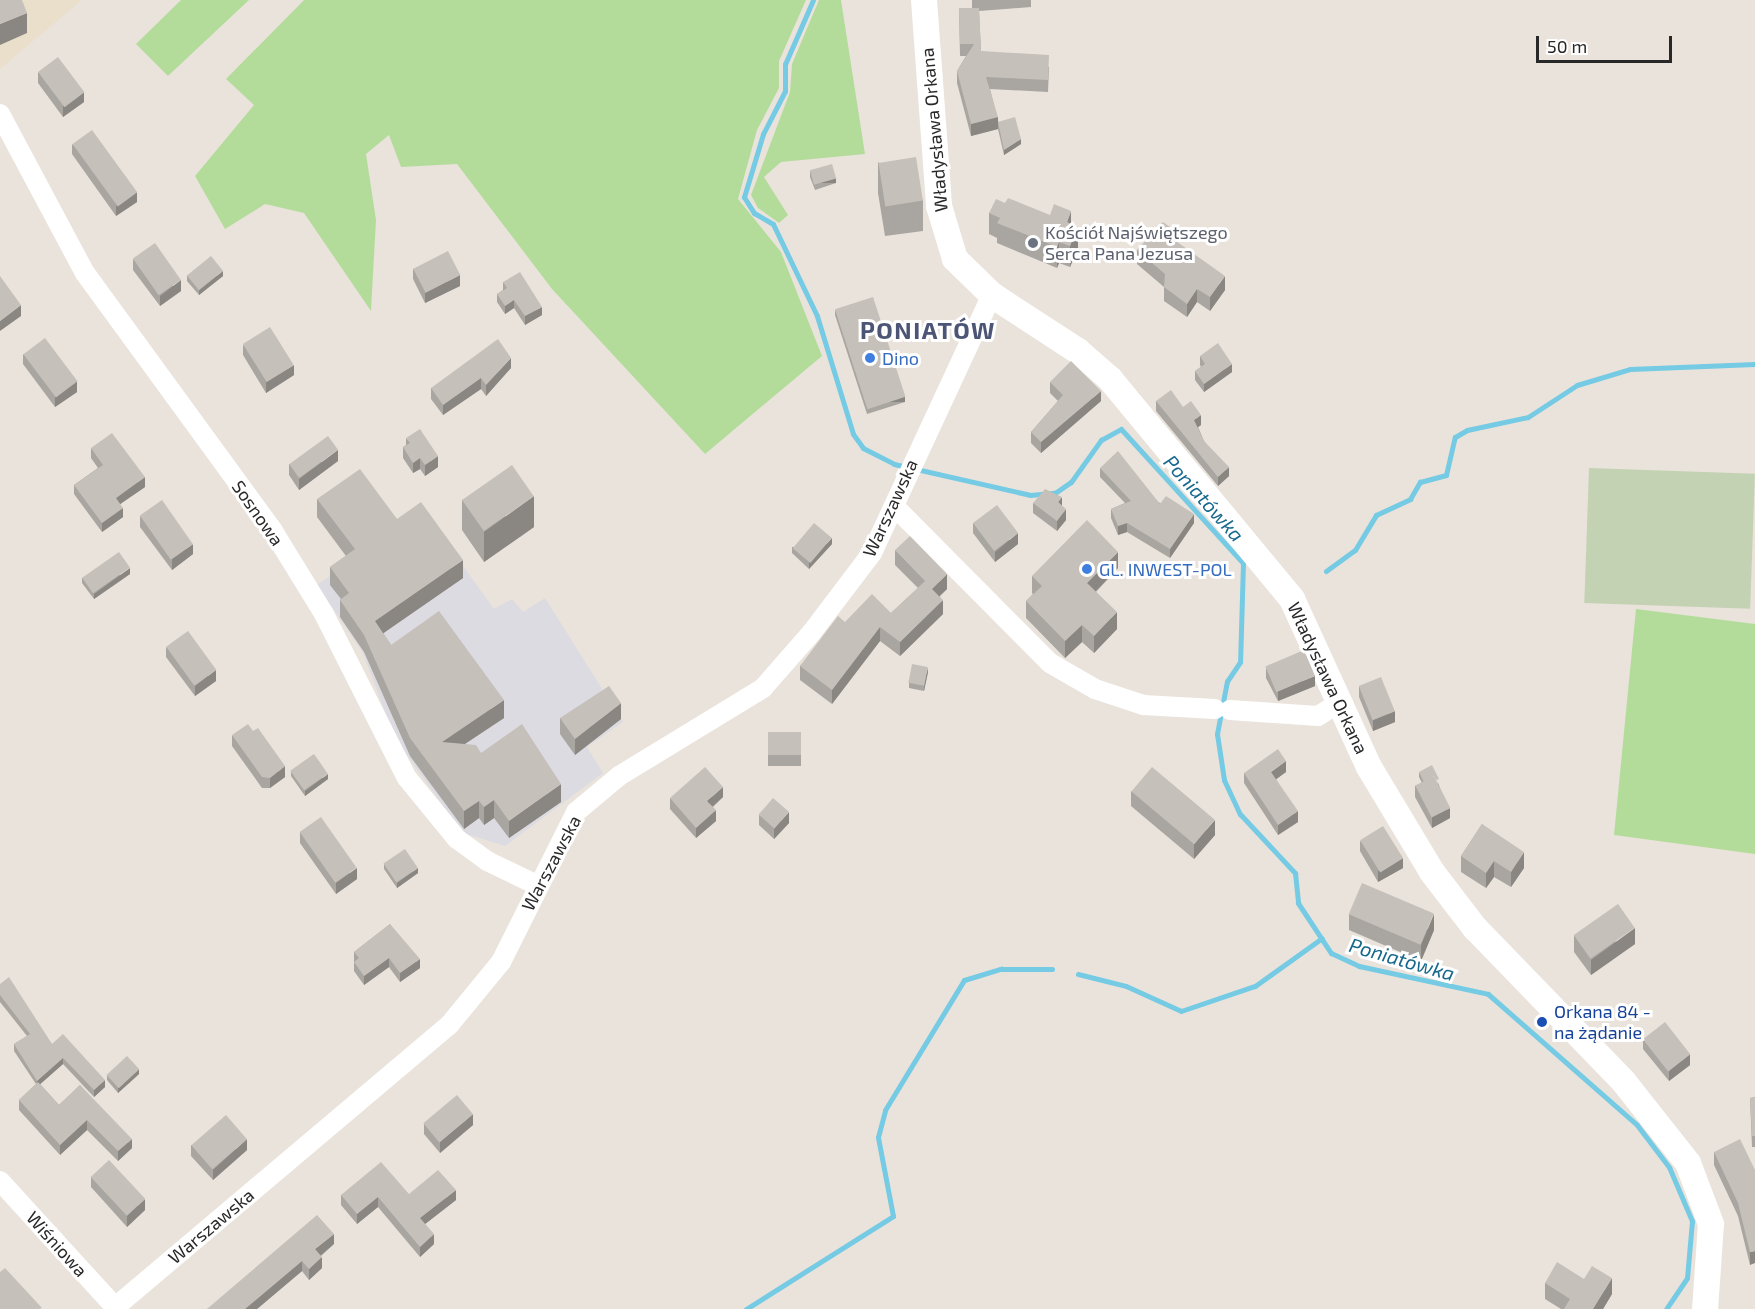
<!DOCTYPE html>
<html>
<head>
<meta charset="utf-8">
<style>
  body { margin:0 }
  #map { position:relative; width:1755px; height:1309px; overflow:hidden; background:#eae3db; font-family:"Exo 2",sans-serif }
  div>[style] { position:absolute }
  .industrial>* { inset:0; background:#dddbe2 }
  .education>* { inset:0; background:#eadfcb }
  .green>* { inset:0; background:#b3dc9b }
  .cemetery>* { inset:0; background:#c3d2b3; transform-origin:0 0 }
  .stream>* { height:5px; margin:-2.5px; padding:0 2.5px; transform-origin:2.5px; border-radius:2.5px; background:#75cae4 }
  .minor>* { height:20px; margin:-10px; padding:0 10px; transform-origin:10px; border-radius:10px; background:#fff }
  .tertiary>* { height:26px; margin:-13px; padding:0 13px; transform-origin:13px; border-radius:13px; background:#fff }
  .wall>* { inset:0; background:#a9a5a0; transform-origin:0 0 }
  .shaded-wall>* { inset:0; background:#8a8682; transform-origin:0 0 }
  .building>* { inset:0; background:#c5c0ba; transform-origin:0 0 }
  .dots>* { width:16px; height:16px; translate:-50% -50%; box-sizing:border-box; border:3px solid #fff; border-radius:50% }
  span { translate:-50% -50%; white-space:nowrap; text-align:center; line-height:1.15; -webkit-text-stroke:6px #fff; paint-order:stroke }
  .street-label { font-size:18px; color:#282828 }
  .worship-label { font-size:18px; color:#5b616d }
  .left { translate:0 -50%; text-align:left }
  .shop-label { font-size:18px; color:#366cbe }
  .transit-label { font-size:18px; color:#164399 }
  .water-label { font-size:20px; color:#17688d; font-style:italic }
  .district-label { font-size:24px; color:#4c5575; font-weight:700; letter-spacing:1.5px }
  .scale { position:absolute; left:1536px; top:36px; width:136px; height:27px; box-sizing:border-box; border:3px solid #282828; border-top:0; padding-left:8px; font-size:18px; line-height:21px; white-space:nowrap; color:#282828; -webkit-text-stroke:4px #fff; paint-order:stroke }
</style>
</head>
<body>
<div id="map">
  <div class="industrial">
    <div style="clip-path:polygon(423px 510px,494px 609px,512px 599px,523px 612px,545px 598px,623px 722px,587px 747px,603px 773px,505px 846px,463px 833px,395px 739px,363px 653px,317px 585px)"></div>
  </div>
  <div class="education">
    <div style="clip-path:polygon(0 0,82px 0,0 69px)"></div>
  </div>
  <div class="green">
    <div style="clip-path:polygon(181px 0,249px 0,168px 76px,136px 44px)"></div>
    <div style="clip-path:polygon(304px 0,806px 0,779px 61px,779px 88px,757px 130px,738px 199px,781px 252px,822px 356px,705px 454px,552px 289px,457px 164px,401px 167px,389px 135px,366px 154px,376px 220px,371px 311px,304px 213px,265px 204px,225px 229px,195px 176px,254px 105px,226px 79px)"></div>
    <div style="clip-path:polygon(819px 0,841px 0,865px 154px,781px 162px,764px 177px,788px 215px,779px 223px,758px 208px,751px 195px,790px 92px,792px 64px)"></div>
    <div style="clip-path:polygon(1636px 609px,1755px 624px,1755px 854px,1614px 835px)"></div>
  </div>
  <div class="cemetery">
    <div style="left:1589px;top:468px;width:166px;height:135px;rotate:2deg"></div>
  </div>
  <div class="stream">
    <div style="left:813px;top:0;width:70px;rotate:113.6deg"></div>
    <div style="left:785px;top:64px;width:27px;rotate:90deg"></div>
    <div style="left:785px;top:91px;width:48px;rotate:117.1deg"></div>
    <div style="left:763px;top:134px;width:66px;rotate:106.8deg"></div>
    <div style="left:744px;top:197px;width:19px;rotate:58deg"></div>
    <div style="left:754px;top:213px;width:22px;rotate:30deg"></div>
    <div style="left:773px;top:224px;width:102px;rotate:64.4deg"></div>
    <div style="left:817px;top:316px;width:123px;rotate:73deg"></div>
    <div style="left:853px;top:434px;width:17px;rotate:54deg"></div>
    <div style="left:863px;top:448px;width:35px;rotate:27deg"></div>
    <div style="left:894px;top:464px;width:139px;rotate:12.8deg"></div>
    <div style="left:1030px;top:495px;width:25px;rotate:-5deg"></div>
    <div style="left:1055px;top:493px;width:19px;rotate:-35deg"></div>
    <div style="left:1071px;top:482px;width:52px;rotate:-54.5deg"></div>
    <div style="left:1101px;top:440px;width:23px;rotate:-29deg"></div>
    <div style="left:1121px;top:429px;width:181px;rotate:47.7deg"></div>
    <div style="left:1243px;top:563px;width:99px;rotate:91.7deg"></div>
    <div style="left:1240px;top:662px;width:23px;rotate:124deg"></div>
    <div style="left:1227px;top:681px;width:54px;rotate:100.7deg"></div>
    <div style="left:1217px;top:734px;width:47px;rotate:81.3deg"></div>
    <div style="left:1224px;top:780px;width:38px;rotate:65deg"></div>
    <div style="left:1240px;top:814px;width:81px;rotate:47deg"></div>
    <div style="left:1295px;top:873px;width:30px;rotate:84deg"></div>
    <div style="left:1298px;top:903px;width:60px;rotate:56.6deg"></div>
    <div style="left:1331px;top:953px;width:31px;rotate:25deg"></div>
    <div style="left:1359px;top:966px;width:132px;rotate:12.2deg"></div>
    <div style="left:1488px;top:994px;width:198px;rotate:41.3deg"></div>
    <div style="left:1637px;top:1125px;width:53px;rotate:52.7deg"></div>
    <div style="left:1669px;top:1167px;width:59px;rotate:66.9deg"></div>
    <div style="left:1692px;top:1221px;width:57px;rotate:95deg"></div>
    <div style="left:1687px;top:1278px;width:37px;rotate:124deg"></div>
    <div style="left:1326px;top:571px;width:36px;rotate:-36deg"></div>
    <div style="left:1355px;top:550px;width:41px;rotate:-59deg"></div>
    <div style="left:1376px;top:515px;width:38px;rotate:-25deg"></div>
    <div style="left:1410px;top:499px;width:20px;rotate:-60deg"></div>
    <div style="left:1420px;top:482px;width:27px;rotate:-15deg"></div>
    <div style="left:1446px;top:475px;width:39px;rotate:-77deg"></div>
    <div style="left:1455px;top:437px;width:14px;rotate:-30deg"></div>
    <div style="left:1467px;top:430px;width:62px;rotate:-12deg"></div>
    <div style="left:1528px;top:417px;width:59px;rotate:-33.1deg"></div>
    <div style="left:1577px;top:385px;width:55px;rotate:-16.8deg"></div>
    <div style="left:1630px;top:369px;width:125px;rotate:-2.3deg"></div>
    <div style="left:1078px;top:974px;width:49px;rotate:14deg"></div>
    <div style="left:1126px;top:986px;width:60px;rotate:24.4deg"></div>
    <div style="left:1181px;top:1011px;width:78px;rotate:-18.7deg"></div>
    <div style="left:1255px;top:986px;width:82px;rotate:-35.6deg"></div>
    <div style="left:746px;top:1309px;width:174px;rotate:-32.3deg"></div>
    <div style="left:893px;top:1216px;width:80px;rotate:-100.8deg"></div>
    <div style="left:878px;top:1137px;width:28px;rotate:-75deg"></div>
    <div style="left:885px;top:1110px;width:152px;rotate:-58.7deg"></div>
    <div style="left:964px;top:980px;width:39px;rotate:-17deg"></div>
    <div style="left:1001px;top:969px;width:51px"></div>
  </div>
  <div class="minor">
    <div style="left:0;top:114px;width:180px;rotate:61.9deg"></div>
    <div style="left:85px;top:273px;width:319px;rotate:53.9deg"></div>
    <div style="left:273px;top:531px;width:97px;rotate:58.4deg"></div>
    <div style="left:324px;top:614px;width:184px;rotate:63.2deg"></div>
    <div style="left:407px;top:778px;width:79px;rotate:50.7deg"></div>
    <div style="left:457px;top:839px;width:37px;rotate:36deg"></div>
    <div style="left:487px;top:861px;width:55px;rotate:25.6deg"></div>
    <div style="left:894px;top:506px;width:221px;rotate:45.2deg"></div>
    <div style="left:1050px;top:663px;width:52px;rotate:30deg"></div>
    <div style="left:1095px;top:689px;width:51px;rotate:18.4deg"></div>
    <div style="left:1143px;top:705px;width:72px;rotate:3.2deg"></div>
    <div style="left:1230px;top:710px;width:88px;rotate:3.9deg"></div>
    <div style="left:1318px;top:716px;width:22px;rotate:-32deg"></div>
    <div style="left:0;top:1181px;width:171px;rotate:47.6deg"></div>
    <div style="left:113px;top:1309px;width:441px;rotate:-40.2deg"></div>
    <div style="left:450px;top:1024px;width:80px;rotate:-50.6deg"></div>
    <div style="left:501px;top:962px;width:168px;rotate:-63.4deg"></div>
    <div style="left:576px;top:812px;width:56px;rotate:-39.9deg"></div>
    <div style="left:619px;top:776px;width:169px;rotate:-31.4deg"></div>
    <div style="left:763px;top:688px;width:74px;rotate:-48.8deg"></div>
    <div style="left:812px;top:632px;width:99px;rotate:-52.8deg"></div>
    <div style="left:872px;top:553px;width:285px;rotate:-65.1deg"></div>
  </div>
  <div class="tertiary">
    <div style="left:924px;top:0;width:207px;rotate:85.8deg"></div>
    <div style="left:939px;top:206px;width:55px;rotate:73.2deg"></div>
    <div style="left:955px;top:259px;width:52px;rotate:44.2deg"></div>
    <div style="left:992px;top:295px;width:103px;rotate:33.1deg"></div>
    <div style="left:1078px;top:351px;width:43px;rotate:41.2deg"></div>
    <div style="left:1110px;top:379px;width:286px;rotate:50.4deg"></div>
    <div style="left:1292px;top:599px;width:185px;rotate:65.4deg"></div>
    <div style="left:1369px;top:767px;width:122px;rotate:59deg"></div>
    <div style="left:1432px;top:872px;width:71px;rotate:52.5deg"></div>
    <div style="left:1475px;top:928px;width:214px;rotate:45.9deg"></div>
    <div style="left:1624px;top:1082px;width:103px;rotate:51.7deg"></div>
    <div style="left:1688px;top:1163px;width:65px;rotate:69.3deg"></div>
    <div style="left:1711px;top:1224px;width:85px;rotate:94deg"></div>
  </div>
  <div class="wall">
    <div style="clip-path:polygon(972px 0,1031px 0,1031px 7px,979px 11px,981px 51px,1049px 67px,1048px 92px,990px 89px,998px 121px,1021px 144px,1004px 155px,998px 129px,971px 136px,957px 83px,957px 71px,966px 56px,960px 56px,959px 8px,972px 8px)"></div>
    <div style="clip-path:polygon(38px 72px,84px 102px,63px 117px,38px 83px)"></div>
    <div style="clip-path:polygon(72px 144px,137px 202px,116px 216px,72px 154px)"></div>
    <div style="clip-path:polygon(878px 162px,923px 200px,923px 231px,885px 236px,878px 193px)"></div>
    <div style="clip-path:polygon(810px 171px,836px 183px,815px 190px,810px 177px)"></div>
    <div style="clip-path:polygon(1005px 203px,1071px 224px,1078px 248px,1070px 267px,1059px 263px,1057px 268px,997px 243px,997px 238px,989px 234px,989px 213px)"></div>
    <div style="clip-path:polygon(1177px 242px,1225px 290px,1210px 311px,1197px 302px,1187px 317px,1164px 301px,1164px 287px,1137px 264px,1137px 250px)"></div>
    <div style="clip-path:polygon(133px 259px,181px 291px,160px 306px,133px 270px)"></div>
    <div style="clip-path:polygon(413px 269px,460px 286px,425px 303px,413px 279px)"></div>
    <div style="clip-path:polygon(187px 275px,223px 276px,199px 295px,187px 281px)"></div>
    <div style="clip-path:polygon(503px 282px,542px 315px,525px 325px,514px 308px,505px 314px,497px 302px,497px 294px,503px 290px)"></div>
    <div style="clip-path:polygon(835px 310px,905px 402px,867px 414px,835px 315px)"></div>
    <div style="clip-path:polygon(243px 345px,294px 375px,266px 393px,243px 355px)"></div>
    <div style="clip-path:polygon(23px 354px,77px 392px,55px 407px,23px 364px)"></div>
    <div style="clip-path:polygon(1200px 356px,1232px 372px,1204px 392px,1195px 380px,1195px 371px,1201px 367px,1200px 365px)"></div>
    <div style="clip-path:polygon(511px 368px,486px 396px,481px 389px,443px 415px,431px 399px,431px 388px)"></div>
    <div style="clip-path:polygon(1050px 382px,1101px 401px,1041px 453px,1031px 443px,1031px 432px,1058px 401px,1050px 393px)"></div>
    <div style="clip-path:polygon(1156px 401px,1183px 407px,1201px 425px,1198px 427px,1204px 441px,1229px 476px,1218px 486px,1156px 411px)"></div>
    <div style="clip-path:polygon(406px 438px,438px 467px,425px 476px,420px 469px,413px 473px,403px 458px,403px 447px,406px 445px)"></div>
    <div style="clip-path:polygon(91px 448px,145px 487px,120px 504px,123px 517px,102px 532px,74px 494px,74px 485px,98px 468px,91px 458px)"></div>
    <div style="clip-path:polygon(338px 461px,299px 490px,289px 475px,289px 464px)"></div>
    <div style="clip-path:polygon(1100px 468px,1194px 523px,1170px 558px,1127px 532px,1118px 535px,1111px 518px,1111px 509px,1125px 503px,1100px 477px)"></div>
    <div style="clip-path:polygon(317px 499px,397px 519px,463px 578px,383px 633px,391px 645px,504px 718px,465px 744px,481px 753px,561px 802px,509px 838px,494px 818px,484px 825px,479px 818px,464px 829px,410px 756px,364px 652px,340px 617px,340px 600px,341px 599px,330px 585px,330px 567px,346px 556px,317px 517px)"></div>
    <div style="clip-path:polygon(462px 500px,534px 527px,484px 562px,462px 530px)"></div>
    <div style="clip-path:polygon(1033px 503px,1062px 506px,1066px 520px,1057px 531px,1033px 513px)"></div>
    <div style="clip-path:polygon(140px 516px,193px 554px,172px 570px,140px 527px)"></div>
    <div style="clip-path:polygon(973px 523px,1018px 544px,995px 562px,973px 533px)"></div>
    <div style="clip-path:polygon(832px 544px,809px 569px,792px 553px,792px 547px)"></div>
    <div style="clip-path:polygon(895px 550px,947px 589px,940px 596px,943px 614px,900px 656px,880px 641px,832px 704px,800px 680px,800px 666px,845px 622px,891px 613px,918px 588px,895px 565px)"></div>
    <div style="clip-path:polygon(1118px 568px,1096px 592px,1117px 629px,1094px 653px,1082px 642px,1065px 658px,1026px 618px,1026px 601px,1033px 594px,1032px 593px,1032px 576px)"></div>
    <div style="clip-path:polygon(130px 574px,94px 599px,82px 583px,82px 578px)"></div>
    <div style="clip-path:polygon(166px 647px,216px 681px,195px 696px,166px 657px)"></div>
    <div style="clip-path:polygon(1266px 667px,1315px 686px,1278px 701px,1266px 678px)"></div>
    <div style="clip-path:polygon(928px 672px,924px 691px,909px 688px,909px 683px)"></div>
    <div style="clip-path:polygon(1359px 686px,1395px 722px,1373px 731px,1359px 697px)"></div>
    <div style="clip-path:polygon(560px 718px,621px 719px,575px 755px,560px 734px)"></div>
    <div style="left:768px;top:732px;width:33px;height:34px"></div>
    <div style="clip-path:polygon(232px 735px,285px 777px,270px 788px,262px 788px,232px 746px)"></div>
    <div style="clip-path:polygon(291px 771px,328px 779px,305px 796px,291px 776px)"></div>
    <div style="clip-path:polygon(1286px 772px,1276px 779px,1298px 822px,1278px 835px,1244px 783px,1244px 773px)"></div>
    <div style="clip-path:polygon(1419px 772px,1439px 784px,1439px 785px,1450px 818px,1432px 828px,1415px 797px,1415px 786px,1422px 783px,1419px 777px)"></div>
    <div style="clip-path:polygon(1131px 791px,1215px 835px,1194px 859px,1131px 806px)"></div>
    <div style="clip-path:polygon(723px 797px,713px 807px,716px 821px,696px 838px,670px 809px,670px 798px)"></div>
    <div style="clip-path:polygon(759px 815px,789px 823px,774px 839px,759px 825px)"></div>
    <div style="clip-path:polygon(1482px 824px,1524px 868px,1511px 887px,1494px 877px,1486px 888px,1461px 872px,1461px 856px)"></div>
    <div style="clip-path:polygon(300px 832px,357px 879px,336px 894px,300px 843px)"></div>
    <div style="clip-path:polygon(1360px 841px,1403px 868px,1378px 882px,1360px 851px)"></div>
    <div style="clip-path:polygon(384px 864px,418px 873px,397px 888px,384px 869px)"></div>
    <div style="clip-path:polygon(1349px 914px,1434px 930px,1421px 961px,1349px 930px)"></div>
    <div style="clip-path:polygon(390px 924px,420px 968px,400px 982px,389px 967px,364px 985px,354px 971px,354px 952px)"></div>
    <div style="clip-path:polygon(1574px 936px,1635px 944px,1591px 975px,1574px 952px)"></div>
    <div style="clip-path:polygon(0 984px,52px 1044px,105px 1087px,94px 1097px,63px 1064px,40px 1084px,59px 1105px,80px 1085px,132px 1148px,118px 1161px,87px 1130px,60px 1155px,19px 1110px,19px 1100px,36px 1084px,14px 1051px,14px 1044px,27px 1036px,0 1002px)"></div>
    <div style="clip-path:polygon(1643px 1039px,1690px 1065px,1669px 1081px,1643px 1049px)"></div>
    <div style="clip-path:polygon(139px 1074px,118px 1093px,107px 1080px,107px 1075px)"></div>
    <div style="clip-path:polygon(1755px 1097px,1755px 1147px,1752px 1147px,1750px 1098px)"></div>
    <div style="clip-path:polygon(424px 1124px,473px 1125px,440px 1153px,424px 1134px)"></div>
    <div style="clip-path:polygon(191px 1145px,247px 1150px,213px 1180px,191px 1156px)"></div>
    <div style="clip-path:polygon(1714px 1152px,1755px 1170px,1750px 1265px,1738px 1216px,1714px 1165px)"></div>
    <div style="clip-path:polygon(91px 1177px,145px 1210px,127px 1227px,91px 1187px)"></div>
    <div style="clip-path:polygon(409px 1194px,456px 1200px,425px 1224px,434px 1244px,420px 1257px,378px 1207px,357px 1224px,341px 1205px,341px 1195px)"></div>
    <div style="clip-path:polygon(334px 1244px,321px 1256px,322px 1268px,309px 1280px,302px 1271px,257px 1309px,207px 1309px)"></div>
    <div style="clip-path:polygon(1584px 1279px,1612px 1294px,1603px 1309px,1561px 1309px,1545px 1299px,1545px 1283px)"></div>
  </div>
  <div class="shaded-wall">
    <div style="clip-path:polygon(27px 13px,27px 33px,0 45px,0 24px)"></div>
    <div style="clip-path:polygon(84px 92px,84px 102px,63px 117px,63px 106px)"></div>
    <div style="clip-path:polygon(998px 117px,998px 129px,971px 136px,971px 124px)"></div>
    <div style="clip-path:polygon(1021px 139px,1021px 144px,1004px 155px,1004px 150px)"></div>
    <div style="left:836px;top:178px;width:5px;height:22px;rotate:90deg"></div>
    <div style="clip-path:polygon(137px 192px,137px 202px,116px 216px,116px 206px)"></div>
    <div style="clip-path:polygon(1071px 211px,1071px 232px,1067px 222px)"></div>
    <div style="clip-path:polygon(1078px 227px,1078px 248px,1070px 267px,1070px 246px)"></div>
    <div style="clip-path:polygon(1177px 232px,1177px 246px,1173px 239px)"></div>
    <div style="clip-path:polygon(1059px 242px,1059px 263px,1057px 268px,1057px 247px)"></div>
    <div style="clip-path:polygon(223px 271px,223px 276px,199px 295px,199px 290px)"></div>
    <div style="clip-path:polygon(460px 275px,460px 286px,425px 303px,425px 293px)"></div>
    <div style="clip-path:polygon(1225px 276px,1225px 290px,1210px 311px,1210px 297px)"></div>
    <div style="clip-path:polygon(181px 280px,181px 291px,160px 306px,160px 296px)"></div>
    <div style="clip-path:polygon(1197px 289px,1197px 302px,1187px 317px,1187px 304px)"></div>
    <div style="clip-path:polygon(514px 300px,514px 308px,505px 314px,505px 306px)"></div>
    <div style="clip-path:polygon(21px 305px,21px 316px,0 331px,0 321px)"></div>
    <div style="clip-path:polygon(542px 307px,542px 315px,525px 325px,525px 316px)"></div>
    <div style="clip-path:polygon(511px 358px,511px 368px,486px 396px,486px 385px)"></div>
    <div style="clip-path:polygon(1232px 364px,1232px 372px,1204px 392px,1204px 384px)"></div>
    <div style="clip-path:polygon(294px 365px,294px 375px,266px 393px,266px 382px)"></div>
    <div style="clip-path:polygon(481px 378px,481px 389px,443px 415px,443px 405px)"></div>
    <div style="clip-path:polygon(77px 381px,77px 392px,55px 407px,55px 397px)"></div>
    <div style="clip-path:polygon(1101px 391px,1101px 401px,1041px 453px,1041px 442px)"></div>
    <div style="left:905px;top:397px;width:5px;height:40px;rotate:90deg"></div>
    <div style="clip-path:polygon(1201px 415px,1201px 425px,1194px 430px,1194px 420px)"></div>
    <div style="clip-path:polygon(338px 450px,338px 461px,299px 490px,299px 479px)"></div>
    <div style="clip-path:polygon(438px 456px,438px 467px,425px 476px,425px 465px)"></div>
    <div style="clip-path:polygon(420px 458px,420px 469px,413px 473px,413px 463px)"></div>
    <div style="clip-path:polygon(1229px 467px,1229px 476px,1218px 486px,1218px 477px)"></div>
    <div style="clip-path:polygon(145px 477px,145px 487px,116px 507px,116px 498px)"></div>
    <div style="clip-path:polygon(534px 496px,534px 527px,484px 562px,484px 532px)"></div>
    <div style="clip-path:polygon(1062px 497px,1062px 508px,1058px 502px)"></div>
    <div style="clip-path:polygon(123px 508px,123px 517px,102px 532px,102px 523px)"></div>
    <div style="clip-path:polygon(1066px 509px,1066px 520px,1057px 531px,1057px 521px)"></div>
    <div style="clip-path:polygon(1194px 514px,1194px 523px,1170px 558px,1170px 549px)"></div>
    <div style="clip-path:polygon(1127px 523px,1127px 532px,1118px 535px,1118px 526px)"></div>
    <div style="clip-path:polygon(1018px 533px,1018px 544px,995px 562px,995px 552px)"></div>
    <div style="clip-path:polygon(832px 538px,832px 544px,809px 569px,809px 563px)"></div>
    <div style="clip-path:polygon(193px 544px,193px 554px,172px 570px,172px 559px)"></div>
    <div style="clip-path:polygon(1118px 552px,1118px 568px,1087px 600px,1087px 583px)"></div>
    <div style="clip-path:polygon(463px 560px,463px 578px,375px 639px,375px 621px)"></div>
    <div style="clip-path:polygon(130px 568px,130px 574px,94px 599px,94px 594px)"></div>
    <div style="clip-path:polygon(947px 574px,947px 589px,932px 603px,932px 589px)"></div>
    <div style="clip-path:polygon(943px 600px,943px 614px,900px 656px,900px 642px)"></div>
    <div style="clip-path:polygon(1117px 612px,1117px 629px,1094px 653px,1094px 636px)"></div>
    <div style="clip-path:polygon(1082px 625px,1082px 642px,1065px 658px,1065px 641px)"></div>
    <div style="clip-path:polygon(880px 627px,880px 641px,832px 704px,832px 690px)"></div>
    <div style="clip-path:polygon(928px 667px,928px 672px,924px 691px,924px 686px)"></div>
    <div style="clip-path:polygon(216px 670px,216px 681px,195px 696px,195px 686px)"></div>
    <div style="clip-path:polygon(1315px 676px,1315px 686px,1278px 701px,1278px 691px)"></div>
    <div style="clip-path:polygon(504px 700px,504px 718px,442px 759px,442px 742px)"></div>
    <div style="clip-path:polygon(621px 703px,621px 719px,575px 755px,575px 739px)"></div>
    <div style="clip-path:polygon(1395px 711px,1395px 722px,1373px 731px,1373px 720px)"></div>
    <div style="clip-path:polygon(1286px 761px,1286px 772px,1271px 783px,1271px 772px)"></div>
    <div style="clip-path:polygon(285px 766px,285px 777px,270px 788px,270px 778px)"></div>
    <div style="clip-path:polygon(328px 774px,328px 779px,305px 796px,305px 791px)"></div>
    <div style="clip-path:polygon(561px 784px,561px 802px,509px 838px,509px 821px)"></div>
    <div style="clip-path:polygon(723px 787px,723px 797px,707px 811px,707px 801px)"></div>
    <div style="clip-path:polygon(494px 800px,494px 818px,484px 825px,484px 807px)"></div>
    <div style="clip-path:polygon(479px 801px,479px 818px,464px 829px,464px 811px)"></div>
    <div style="clip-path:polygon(1450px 808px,1450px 818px,1432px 828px,1432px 817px)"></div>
    <div style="clip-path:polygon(716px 810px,716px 821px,696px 838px,696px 828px)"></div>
    <div style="clip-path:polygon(1298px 811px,1298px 822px,1278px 835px,1278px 825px)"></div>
    <div style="clip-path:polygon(789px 812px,789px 823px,774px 839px,774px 829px)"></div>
    <div style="clip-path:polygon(1215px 820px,1215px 835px,1194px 859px,1194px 844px)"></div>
    <div style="clip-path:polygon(1524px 852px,1524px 868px,1511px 887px,1511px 872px)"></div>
    <div style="clip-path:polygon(1403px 858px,1403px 868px,1378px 882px,1378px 871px)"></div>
    <div style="clip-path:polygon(1494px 861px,1494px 877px,1486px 888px,1486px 873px)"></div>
    <div style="clip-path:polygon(357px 868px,357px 879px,336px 894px,336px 883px)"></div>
    <div style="clip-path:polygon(418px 868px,418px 873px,397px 888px,397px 883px)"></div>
    <div style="clip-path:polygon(1434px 914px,1434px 930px,1421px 961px,1421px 945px)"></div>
    <div style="clip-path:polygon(1635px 928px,1635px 944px,1591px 975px,1591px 960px)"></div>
    <div style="clip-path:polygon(389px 958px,389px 967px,364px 985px,364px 976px)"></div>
    <div style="clip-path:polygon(420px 959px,420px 968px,400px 982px,400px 973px)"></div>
    <div style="clip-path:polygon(1690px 1054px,1690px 1065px,1669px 1081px,1669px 1071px)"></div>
    <div style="clip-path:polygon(63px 1058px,63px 1064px,37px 1087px,37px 1081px)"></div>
    <div style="clip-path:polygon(139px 1069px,139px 1074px,118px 1093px,118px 1087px)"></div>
    <div style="clip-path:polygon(105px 1080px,105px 1087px,94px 1097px,94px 1090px)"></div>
    <div style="clip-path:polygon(473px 1114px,473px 1125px,440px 1153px,440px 1142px)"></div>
    <div style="clip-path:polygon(87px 1120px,87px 1130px,60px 1155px,60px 1145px)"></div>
    <div style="clip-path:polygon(132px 1139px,132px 1148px,118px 1161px,118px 1151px)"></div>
    <div style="clip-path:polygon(247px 1139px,247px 1150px,213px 1180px,213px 1170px)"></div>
    <div style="clip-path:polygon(456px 1190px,456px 1200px,420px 1228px,420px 1218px)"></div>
    <div style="clip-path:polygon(378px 1197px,378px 1207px,357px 1224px,357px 1214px)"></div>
    <div style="clip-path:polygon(145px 1199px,145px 1210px,127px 1227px,127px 1216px)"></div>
    <div style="clip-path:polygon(334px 1234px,334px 1244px,315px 1260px,315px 1249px)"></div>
    <div style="clip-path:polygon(434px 1234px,434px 1244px,420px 1257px,420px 1247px)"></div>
    <div style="clip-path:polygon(1755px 1251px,1755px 1263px,1750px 1265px,1750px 1252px)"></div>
    <div style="clip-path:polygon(322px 1257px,322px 1268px,309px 1280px,309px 1269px)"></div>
    <div style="clip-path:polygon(302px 1261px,302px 1271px,257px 1309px,245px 1309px)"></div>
    <div style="clip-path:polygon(1612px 1278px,1612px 1294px,1603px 1309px,1593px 1309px)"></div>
  </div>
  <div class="building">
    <div style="clip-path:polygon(0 0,22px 0,27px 13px,0 24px)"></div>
    <div style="clip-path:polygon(959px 8px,979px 8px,981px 51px,1049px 55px,1048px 80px,986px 77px,998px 117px,971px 124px,957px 71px,974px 44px,960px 44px)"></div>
    <div style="left:58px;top:57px;width:44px;height:25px;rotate:53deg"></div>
    <div style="clip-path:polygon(1015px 117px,1021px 139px,1004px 150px,998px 122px)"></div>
    <div style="left:92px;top:130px;width:77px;height:24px;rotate:54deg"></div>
    <div style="left:916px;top:157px;width:44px;height:38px;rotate:81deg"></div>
    <div style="left:832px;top:164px;width:15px;height:23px;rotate:74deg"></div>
    <div style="clip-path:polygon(1008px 198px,1050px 215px,1054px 204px,1071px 211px,1067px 222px,1078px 227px,1070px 246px,1059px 242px,1057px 247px,997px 223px,1000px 218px,989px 213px,996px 199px,1005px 203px)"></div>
    <div style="clip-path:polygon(1163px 222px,1177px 232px,1173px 239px,1225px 276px,1210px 297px,1197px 289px,1187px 304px,1164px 287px,1165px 274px,1137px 250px)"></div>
    <div style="left:155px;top:243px;width:45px;height:27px;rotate:55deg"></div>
    <div style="left:448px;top:251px;width:27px;height:39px;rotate:63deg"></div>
    <div style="left:211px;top:256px;width:19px;height:31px;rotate:51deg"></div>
    <div style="clip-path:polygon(520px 272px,542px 307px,525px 316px,514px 300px,505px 306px,497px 294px,507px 288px,503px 282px)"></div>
    <div style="clip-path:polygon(0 276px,21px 305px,0 321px)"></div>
    <div style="left:873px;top:297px;width:105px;height:40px;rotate:72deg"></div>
    <div style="left:270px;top:327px;width:45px;height:32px;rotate:58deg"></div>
    <div style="left:45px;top:338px;width:54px;height:27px;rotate:53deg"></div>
    <div style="clip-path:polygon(498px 339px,511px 358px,486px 385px,481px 378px,443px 405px,431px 388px)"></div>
    <div style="clip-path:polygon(1218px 343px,1232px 364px,1204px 384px,1195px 371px,1205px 364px,1200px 356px)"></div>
    <div style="clip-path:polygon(1071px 361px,1101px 391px,1041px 442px,1031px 432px,1063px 395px,1050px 382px)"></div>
    <div style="clip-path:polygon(1171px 390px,1183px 407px,1191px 401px,1201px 415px,1194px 420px,1204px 441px,1229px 467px,1218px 477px,1156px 401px)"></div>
    <div style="clip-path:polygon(420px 429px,438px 456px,425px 465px,420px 458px,413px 463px,403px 447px,410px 443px,406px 438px)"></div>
    <div style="clip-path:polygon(112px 433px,145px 477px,116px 498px,123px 508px,102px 523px,74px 485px,103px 465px,91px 448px)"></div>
    <div style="left:328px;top:436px;width:17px;height:48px;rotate:54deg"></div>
    <div style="clip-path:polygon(1118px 451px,1160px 504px,1166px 496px,1194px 514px,1170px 549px,1127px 523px,1118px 526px,1111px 509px,1131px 501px,1100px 468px)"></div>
    <div style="left:512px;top:465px;width:38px;height:61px;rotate:55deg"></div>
    <div style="clip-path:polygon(360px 469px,397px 519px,421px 502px,463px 560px,375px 621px,391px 645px,439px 611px,504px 700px,442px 742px,476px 745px,481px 753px,522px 724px,561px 784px,509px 821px,494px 800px,484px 807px,479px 801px,464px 811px,410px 738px,364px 635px,340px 600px,349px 593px,330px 567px,355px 549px,317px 499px)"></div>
    <div style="clip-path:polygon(1045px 489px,1062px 497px,1058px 502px,1066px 509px,1057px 521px,1033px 503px)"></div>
    <div style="left:162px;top:500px;width:54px;height:27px;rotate:55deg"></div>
    <div style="left:997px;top:505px;width:35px;height:30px;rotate:53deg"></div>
    <div style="clip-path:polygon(1087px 520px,1118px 552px,1087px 583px,1117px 612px,1094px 636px,1082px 625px,1065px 641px,1026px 601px,1042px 586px,1032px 576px)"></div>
    <div style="left:814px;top:523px;width:23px;height:33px;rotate:40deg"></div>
    <div style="clip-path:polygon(910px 536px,947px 574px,932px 589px,943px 600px,900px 642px,880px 627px,832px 690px,800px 666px,838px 616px,845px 622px,872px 594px,891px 613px,925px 581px,895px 550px)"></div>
    <div style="left:119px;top:552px;width:19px;height:45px;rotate:55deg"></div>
    <div style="left:188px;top:631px;width:48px;height:27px;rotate:54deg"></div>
    <div style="left:1304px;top:650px;width:28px;height:42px;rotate:67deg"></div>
    <div style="left:912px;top:664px;width:16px;height:19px;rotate:11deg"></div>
    <div style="left:1381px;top:677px;width:37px;height:24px;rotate:68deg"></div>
    <div style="clip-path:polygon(609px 686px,621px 703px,575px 739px,560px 718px)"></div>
    <div style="clip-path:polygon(248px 724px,253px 731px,258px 728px,285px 766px,270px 778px,262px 777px,232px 735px)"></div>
    <div style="left:768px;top:732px;width:33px;height:23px"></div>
    <div style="clip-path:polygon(1278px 749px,1286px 761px,1271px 772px,1298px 811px,1278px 825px,1244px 773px)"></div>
    <div style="left:314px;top:754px;width:24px;height:29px;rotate:55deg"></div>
    <div style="clip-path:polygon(1432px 765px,1439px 779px,1436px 780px,1434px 776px,1424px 782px,1419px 772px)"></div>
    <div style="clip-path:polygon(705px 767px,723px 787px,707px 801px,716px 810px,696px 828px,670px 798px)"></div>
    <div style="left:1152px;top:767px;width:82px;height:32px;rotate:40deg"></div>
    <div style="left:1434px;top:776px;width:36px;height:21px;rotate:63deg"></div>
    <div style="left:773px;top:798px;width:21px;height:22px;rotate:41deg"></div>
    <div style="left:321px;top:817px;width:62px;height:26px;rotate:55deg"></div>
    <div style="clip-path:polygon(1482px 824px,1524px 852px,1511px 872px,1494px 861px,1486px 873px,1461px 856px)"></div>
    <div style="left:1383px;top:826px;width:38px;height:27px;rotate:58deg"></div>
    <div style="left:405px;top:849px;width:23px;height:26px;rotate:56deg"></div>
    <div style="left:1362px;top:883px;width:78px;height:34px;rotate:23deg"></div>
    <div style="left:1618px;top:904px;width:29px;height:54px;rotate:55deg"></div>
    <div style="clip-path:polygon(390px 924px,420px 959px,400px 973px,389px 958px,364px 976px,354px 962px,359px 958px,354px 952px)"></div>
    <div style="clip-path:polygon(9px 977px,52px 1044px,63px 1034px,105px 1080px,94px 1090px,63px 1058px,37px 1081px,14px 1044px,30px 1034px,0 995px,0 984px)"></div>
    <div style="left:1665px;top:1022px;width:41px;height:28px;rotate:52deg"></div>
    <div style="left:127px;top:1056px;width:18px;height:28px;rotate:47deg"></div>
    <div style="clip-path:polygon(38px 1082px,59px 1105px,80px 1085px,132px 1139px,118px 1151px,87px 1120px,60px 1145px,19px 1100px)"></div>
    <div style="left:457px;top:1095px;width:25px;height:44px;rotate:50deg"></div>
    <div style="clip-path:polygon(1755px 1097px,1755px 1136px,1752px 1136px,1750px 1098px)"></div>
    <div style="left:226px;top:1115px;width:32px;height:46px;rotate:49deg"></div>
    <div style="clip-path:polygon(1740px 1139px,1755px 1170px,1755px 1251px,1750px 1252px,1738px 1203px,1714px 1152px)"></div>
    <div style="left:109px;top:1160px;width:53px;height:25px;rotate:47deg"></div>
    <div style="clip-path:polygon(381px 1162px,409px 1194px,438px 1170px,456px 1190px,420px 1218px,434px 1234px,420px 1247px,378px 1197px,357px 1214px,341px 1195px)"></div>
    <div style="clip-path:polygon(317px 1215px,334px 1234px,315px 1249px,322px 1257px,309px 1269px,302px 1261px,245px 1309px,207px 1309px)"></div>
    <div style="clip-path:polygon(1557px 1262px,1584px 1279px,1592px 1266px,1612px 1278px,1593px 1309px,1564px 1309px,1570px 1299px,1545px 1283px)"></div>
    <div style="clip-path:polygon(5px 1268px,42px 1308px,39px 1309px,0 1309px,0 1272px)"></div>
  </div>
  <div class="dots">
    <div style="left:1033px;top:243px;background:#6b7280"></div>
    <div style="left:870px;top:358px;background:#3f7fe0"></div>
    <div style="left:1087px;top:569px;background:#3f7fe0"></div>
    <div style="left:1542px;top:1022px;background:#1a4fb4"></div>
  </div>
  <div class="street-label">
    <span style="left:934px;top:130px;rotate:-95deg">Władysława Orkana</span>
    <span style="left:890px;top:508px;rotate:-65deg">Warszawska</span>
    <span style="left:258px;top:513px;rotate:55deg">Sosnowa</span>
    <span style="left:1328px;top:678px;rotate:65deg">Władysława Orkana</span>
    <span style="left:551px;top:863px;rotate:-62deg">Warszawska</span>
    <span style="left:211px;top:1226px;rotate:-40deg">Warszawska</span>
    <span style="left:57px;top:1244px;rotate:48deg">Wiśniowa</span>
  </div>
  <div class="worship-label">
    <span class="left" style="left:1045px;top:243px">Kościół Najświętszego<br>Serca Pana Jezusa</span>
  </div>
  <div class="shop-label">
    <span class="left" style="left:882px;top:358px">Dino</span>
    <span class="left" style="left:1099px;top:569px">GL. INWEST-POL</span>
  </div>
  <div class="transit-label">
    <span class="left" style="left:1554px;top:1022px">Orkana 84 -<br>na żądanie</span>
  </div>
  <div class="water-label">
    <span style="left:1204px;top:498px;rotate:48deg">Poniatówka</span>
    <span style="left:1402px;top:959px;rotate:16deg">Poniatówka</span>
  </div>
  <div class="district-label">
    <span style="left:928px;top:330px">PONIATÓW</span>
  </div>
  <div class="scale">50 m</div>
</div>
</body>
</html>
